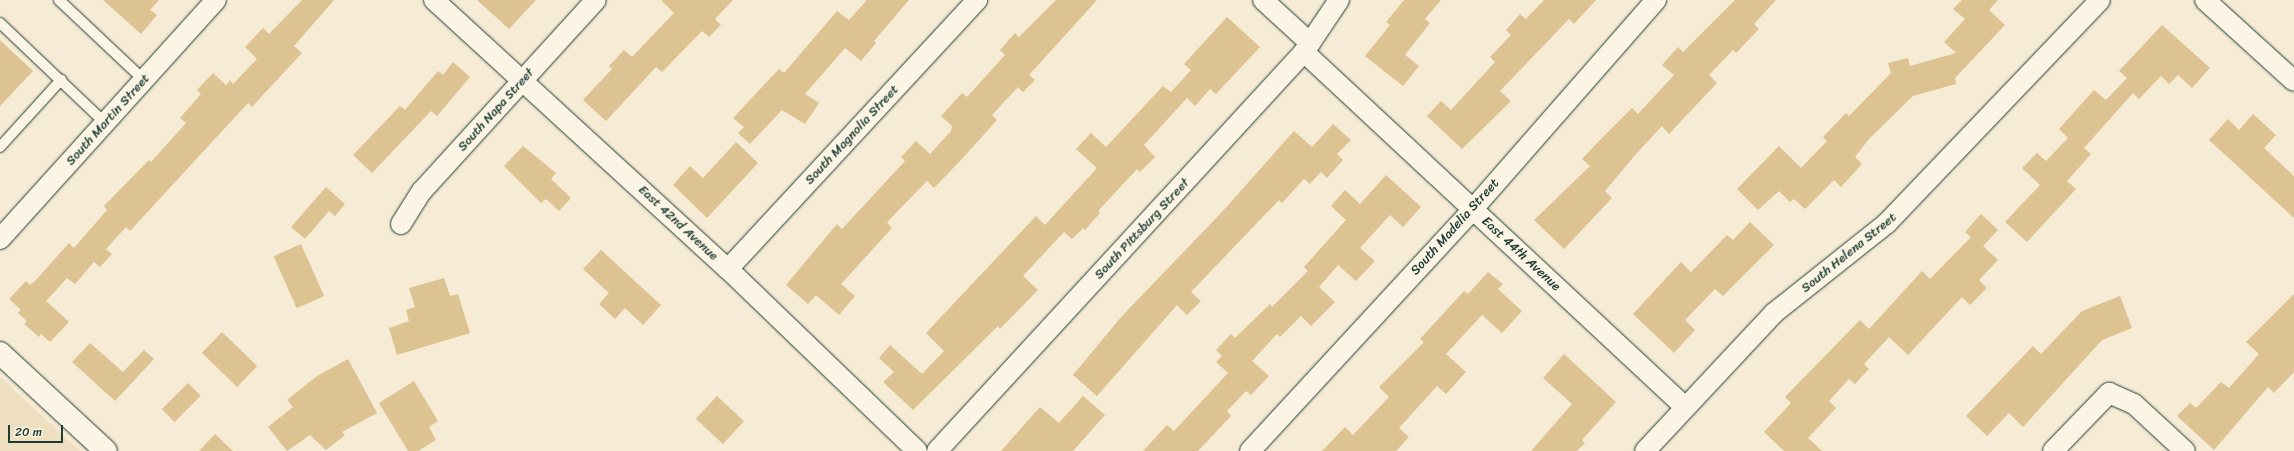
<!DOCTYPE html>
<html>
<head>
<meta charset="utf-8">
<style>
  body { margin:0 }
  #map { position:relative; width:2294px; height:451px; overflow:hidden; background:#f6ebd4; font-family:Sriracha,sans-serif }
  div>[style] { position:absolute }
  .built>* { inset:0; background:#eedfc0 }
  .building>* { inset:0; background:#ddc292; transform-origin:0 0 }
  .roads { filter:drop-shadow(0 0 1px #1f3d34) drop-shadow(0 0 1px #1f3d34) }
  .lane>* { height:10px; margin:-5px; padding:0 5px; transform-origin:5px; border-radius:5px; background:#fcf5e5 }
  .street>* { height:20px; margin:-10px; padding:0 10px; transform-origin:10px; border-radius:10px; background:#fcf5e5 }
  .secondary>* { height:22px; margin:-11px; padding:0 11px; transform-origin:11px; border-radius:11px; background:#fcf5e5 }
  span { translate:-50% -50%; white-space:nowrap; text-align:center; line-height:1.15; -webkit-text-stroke:3px #fcf5e5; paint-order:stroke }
  .street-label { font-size:13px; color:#1f3d34 }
  .scale { position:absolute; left:8px; top:425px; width:55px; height:18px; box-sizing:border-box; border:2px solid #1f3d34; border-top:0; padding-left:5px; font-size:12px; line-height:14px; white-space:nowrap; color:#1f3d34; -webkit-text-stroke:3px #fcf5e5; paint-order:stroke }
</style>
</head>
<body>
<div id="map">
  <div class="built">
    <div style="clip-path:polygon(0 377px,80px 451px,0 451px)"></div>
  </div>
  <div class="building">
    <div style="clip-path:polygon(103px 0,159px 0,150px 10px,157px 15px,141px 34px)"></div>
    <div style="clip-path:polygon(302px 0,334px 0,294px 46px,302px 53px,252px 107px,248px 103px,130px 231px,126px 227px,106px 249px,112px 254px,100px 267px,94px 262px,75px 284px,67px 278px,46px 301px,69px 322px,50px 342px,41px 334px,39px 337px,24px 324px,27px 321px,18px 313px,21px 310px,9px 299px,26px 281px,30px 285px,36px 280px,69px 243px,74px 248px,107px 210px,104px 206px,149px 160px,151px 162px,186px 123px,180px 118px,201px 94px,197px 90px,213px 73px,226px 85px,230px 80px,233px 84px,257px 59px,245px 47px,263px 28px,269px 34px)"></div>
    <div style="clip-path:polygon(477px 0,536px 0,509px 29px)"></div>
    <div style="clip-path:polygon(661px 0,733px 0,715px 19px,721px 25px,709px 37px,702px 31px,662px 72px,656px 67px,606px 121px,583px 100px,612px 69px,609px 66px,624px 50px,632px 57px,674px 13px)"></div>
    <div style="clip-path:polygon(867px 0,909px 0,874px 41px,876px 43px,861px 61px,845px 48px,805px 94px,819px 103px,805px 124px,782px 110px,750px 144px,738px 133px,744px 127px,733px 118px,779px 69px,784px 73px,837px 11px,849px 20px)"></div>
    <div style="clip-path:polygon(1056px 0,1097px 0,1029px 75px,1035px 80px,1023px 92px,1018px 87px,992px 115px,997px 120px,961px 160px,934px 188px,927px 181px,890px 219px,887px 223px,892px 228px,841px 284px,855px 296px,839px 315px,816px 295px,808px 304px,786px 285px,837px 224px,842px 229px,905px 161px,901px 157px,916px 141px,930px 154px,951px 131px,952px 126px,941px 116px,962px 93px,967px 97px,1005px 55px,1000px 50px,1015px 33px,1019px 37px)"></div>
    <div style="clip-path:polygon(1404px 0,1441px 0,1425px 19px,1430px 23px,1405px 55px,1419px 66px,1403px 86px,1365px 56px,1390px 25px,1386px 22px)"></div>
    <div style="clip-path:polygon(1544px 0,1596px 0,1574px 24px,1569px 19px,1500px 91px,1511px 101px,1462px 149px,1427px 116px,1441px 101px,1451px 110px,1495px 62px,1490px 57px,1511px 35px,1506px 30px,1520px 14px,1526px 19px)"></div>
    <div style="clip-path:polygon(1735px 0,1776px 0,1754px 24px,1759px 29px,1736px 53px,1733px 50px,1709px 75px,1717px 83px,1669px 134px,1662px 126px,1636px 154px,1605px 191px,1612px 198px,1564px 249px,1534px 220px,1590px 166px,1582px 159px,1598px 142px,1632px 108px,1638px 114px,1674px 75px,1662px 65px,1678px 47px,1683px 52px)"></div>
    <div style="clip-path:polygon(1962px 0,1998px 0,1989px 10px,2005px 25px,1955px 78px,1956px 84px,1913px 96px,1869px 139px,1855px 157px,1862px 164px,1841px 187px,1834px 180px,1805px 209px,1794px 199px,1790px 202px,1779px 191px,1758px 210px,1737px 189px,1779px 146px,1801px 168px,1827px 141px,1823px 137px,1846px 113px,1849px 116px,1891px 73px,1888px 63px,1908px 58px,1910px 66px,1956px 53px,1944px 42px,1965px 19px,1953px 9px)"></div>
    <div style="clip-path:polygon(1227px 17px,1260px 47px,1216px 94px,1210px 89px,1195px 106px,1187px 98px,1144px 145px,1155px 157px,1140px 172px,1137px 169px,1098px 211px,1100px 213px,1085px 230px,1083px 228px,1072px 239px,1064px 232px,1023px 276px,1038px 290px,1000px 329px,998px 326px,913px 410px,883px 382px,894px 372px,879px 358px,890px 345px,922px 374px,944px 351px,926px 333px,1036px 216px,1045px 225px,1097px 168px,1076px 149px,1091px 133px,1106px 147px,1163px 86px,1171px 92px,1191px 70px,1184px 64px)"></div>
    <div style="clip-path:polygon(2162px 25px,2210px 68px,2192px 88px,2178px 75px,2169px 84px,2161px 76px,2139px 99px,2133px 93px,2084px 148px,2091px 154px,2067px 181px,2076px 189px,2027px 242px,2005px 222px,2040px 185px,2022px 168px,2037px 153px,2046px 161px,2068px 138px,2059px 129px,2094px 90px,2106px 100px,2127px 78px,2119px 71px)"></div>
    <div style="clip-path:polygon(0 40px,33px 71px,0 106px)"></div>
    <div style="clip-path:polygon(453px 62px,470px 77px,437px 116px,431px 111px,372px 173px,353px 155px,400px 106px,405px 110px,438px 71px,443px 75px)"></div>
    <div style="clip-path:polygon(2253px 114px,2276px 135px,2264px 148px,2294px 176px,2294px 218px,2209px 140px,2228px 119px,2239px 130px)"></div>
    <div style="clip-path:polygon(1333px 124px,1351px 140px,1337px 154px,1343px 160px,1327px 178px,1321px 172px,1310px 184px,1304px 179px,1282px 203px,1279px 200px,1191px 292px,1201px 301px,1187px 315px,1177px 305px,1097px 396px,1073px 375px,1122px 316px,1222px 212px,1294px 131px,1312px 147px)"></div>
    <div style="clip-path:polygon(736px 142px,758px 163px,707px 218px,673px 185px,690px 166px,703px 178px)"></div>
    <div style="clip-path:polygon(523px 146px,556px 173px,551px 179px,571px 198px,559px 211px,546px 199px,541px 203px,504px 166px)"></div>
    <div style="clip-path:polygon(1386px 175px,1421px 207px,1403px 227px,1390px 215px,1360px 248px,1375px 261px,1356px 281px,1338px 265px,1319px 287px,1335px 302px,1311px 326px,1301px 316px,1280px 337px,1277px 334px,1252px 361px,1269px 376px,1251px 395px,1246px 391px,1227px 411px,1231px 416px,1198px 451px,1143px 451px,1167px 425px,1174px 431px,1228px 373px,1216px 362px,1222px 356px,1216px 350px,1231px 334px,1235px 338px,1270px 304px,1272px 307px,1308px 271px,1304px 267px,1346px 220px,1331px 206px,1345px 190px,1360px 204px)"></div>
    <div style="clip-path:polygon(326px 187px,345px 204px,335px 216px,329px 211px,305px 239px,291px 227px)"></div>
    <div style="clip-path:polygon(1981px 214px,1998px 230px,1983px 246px,1998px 260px,1979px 280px,1987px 288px,1970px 305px,1962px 297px,1908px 355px,1889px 337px,1864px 364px,1869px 369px,1855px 384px,1849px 379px,1829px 401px,1836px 408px,1808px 438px,1822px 451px,1784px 451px,1764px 432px,1791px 403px,1785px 397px,1860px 320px,1869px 329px,1922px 271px,1930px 279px,1971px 237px,1965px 232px)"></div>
    <div style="clip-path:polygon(1750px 222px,1774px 245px,1723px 296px,1715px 289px,1685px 320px,1695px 330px,1674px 353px,1633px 314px,1681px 262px,1691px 272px,1727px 235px,1733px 240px)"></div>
    <div style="left:301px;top:244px;width:57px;height:30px;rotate:66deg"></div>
    <div style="clip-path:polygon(601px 250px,661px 305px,643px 325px,625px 308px,615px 319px,599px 304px,609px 293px,583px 269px)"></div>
    <div style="clip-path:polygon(1488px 272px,1503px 284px,1498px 289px,1522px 311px,1502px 333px,1482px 315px,1446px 354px,1466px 372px,1446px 394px,1437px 386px,1399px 428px,1409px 437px,1396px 451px,1322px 451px,1345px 427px,1353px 435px,1389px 397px,1379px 387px,1424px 342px,1420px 339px,1464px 291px,1468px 294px)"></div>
    <div style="clip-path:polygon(444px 278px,450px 296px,458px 294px,470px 333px,397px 355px,389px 328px,409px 321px,406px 310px,415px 307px,409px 288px)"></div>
    <div style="clip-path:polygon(2294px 294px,2294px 372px,2274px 393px,2268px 387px,2214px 450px,2177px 416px,2190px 403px,2196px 408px,2221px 382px,2229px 388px,2259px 354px,2246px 342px)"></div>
    <div style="clip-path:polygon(2120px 296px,2132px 328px,2102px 340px,2023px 427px,2009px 413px,1987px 436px,1966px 416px,2033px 346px,2041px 354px,2082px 311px)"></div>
    <div style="left:222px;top:332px;width:49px;height:29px;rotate:44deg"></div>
    <div style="clip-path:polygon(90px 343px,123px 372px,144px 350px,154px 359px,115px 401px,72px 362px)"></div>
    <div style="clip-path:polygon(1564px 354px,1616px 402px,1582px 440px,1585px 443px,1577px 451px,1531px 451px,1572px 404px,1543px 378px)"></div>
    <div style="clip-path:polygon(348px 359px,377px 413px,342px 432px,345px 435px,326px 450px,310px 435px,287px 451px,268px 427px,293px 407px,287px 400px,317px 376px)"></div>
    <div style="clip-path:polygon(414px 381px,438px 421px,429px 427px,436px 440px,418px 451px,408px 451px,379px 403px)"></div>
    <div style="left:188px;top:383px;width:18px;height:37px;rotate:45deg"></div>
    <div style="left:717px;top:396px;width:37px;height:31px;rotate:43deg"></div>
    <div style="clip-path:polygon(1083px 396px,1105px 415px,1073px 451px,1001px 451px,1040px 407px,1059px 423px)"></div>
    <div style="clip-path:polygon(215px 434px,233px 451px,199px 451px)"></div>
  </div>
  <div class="roads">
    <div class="lane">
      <div style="left:59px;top:0;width:117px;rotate:43.3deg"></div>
      <div style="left:0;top:23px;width:145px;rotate:43.6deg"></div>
      <div style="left:0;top:147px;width:91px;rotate:-47.7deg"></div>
    </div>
    <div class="street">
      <div style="left:434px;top:0;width:398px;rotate:42.5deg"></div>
      <div style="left:728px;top:269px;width:262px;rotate:43.9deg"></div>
      <div style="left:1263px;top:0;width:64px;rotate:42.5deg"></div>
      <div style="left:2205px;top:0;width:120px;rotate:42.3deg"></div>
      <div style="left:1304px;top:52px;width:521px;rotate:42.98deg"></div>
      <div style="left:401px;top:224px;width:39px;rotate:-58deg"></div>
      <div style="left:422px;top:191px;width:258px;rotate:-47.7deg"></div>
      <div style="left:0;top:239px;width:322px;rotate:-47.9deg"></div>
      <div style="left:728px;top:269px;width:367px;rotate:-47.2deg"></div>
      <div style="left:937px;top:451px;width:542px;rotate:-47.39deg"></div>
      <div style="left:1304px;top:52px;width:63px;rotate:-56.1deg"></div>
      <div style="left:1250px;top:451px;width:329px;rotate:-47.3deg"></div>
      <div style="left:1473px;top:209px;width:278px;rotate:-48.8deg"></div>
      <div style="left:1645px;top:451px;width:189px;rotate:-46.9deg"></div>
      <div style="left:1774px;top:313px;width:144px;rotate:-38.5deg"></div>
      <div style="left:1887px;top:223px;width:308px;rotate:-46.3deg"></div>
      <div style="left:2053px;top:451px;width:81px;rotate:-46deg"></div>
      <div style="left:2109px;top:393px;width:27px;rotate:24deg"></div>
      <div style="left:2134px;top:404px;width:69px;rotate:42.7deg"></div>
    </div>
    <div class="secondary">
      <div style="left:0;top:353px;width:144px;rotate:42.8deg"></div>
    </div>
  </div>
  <div class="street-label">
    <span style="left:496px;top:110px;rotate:-48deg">South Napa Street</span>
    <span style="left:108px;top:120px;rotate:-48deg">South Martin Street</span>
    <span style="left:852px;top:135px;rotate:-47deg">South Magnolia Street</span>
    <span style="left:678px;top:223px;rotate:43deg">East 42nd Avenue</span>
    <span style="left:1455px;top:227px;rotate:-48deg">South Madelia Street</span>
    <span style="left:1142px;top:229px;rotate:-47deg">South Pittsburg Street</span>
    <span style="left:1849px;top:253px;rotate:-39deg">South Helena Street</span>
    <span style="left:1521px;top:254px;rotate:43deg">East 44th Avenue</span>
  </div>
  <div class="scale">20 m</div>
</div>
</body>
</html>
